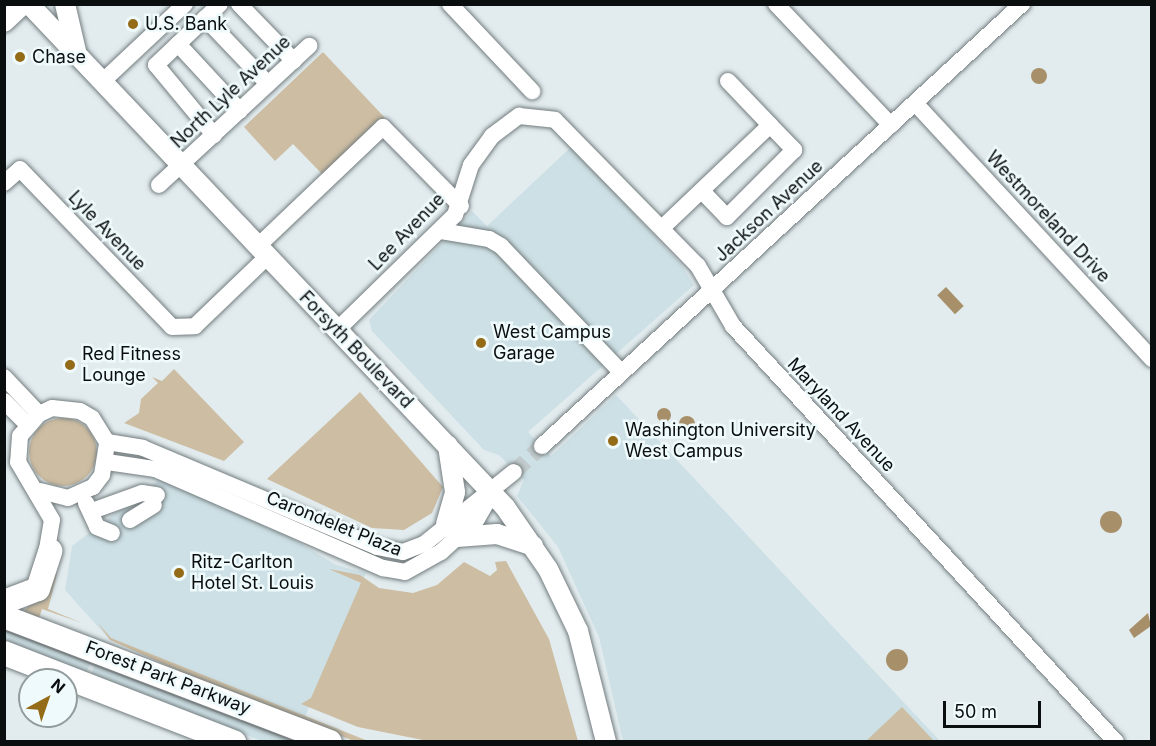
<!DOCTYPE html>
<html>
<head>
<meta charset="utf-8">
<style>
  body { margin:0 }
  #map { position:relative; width:1156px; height:746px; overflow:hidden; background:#e2ecef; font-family:Inter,sans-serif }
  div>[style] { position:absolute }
  .built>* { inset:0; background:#cde0e5; transform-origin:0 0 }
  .green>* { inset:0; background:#cdbda2 }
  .round { border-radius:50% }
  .water>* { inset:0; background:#a79069; transform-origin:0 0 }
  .minor-tunnel>* { height:16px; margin-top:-8px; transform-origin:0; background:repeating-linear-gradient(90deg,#c2cbcd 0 16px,transparent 0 24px) }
  .roads { filter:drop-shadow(0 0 2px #737c7e) drop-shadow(0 0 2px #737c7e) }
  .minor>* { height:16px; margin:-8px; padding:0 8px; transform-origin:8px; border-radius:8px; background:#fff }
  .major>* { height:20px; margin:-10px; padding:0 10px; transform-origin:10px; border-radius:10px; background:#fff }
  .highway>* { height:24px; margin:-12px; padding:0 12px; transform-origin:12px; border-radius:12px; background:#fff }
  .tram>* { height:1.5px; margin:-0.75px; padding:0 0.75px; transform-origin:0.75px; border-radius:0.75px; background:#7c8385 }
  .dots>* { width:16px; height:16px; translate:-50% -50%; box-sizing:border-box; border:3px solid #effafc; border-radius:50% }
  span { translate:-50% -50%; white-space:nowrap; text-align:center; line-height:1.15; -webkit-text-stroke:5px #effafc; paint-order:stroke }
  .poi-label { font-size:18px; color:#0a0e0f }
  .left { translate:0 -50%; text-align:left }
  .street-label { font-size:18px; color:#0a0e0f }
  .frame { position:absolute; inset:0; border:6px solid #0a0e0f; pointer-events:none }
  .north { position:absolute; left:18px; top:668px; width:60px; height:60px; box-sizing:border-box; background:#effafc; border:2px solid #939c9d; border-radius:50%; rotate:40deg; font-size:16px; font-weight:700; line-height:24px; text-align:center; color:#0a0e0f }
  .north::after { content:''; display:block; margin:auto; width:21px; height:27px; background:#946b16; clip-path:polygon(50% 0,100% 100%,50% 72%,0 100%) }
  .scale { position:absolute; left:943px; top:701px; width:98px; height:27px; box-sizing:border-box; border:3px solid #0a0e0f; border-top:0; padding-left:8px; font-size:18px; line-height:21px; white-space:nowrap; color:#0a0e0f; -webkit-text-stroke:4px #effafc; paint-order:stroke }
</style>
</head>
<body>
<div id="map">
  <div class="built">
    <div style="clip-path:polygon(571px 147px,680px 263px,694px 285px,528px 432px,551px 456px,616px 395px,940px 741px,623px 741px,599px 637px,558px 547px,517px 496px,524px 480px,499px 455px,484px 450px,372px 331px,369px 320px,472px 211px,487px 226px)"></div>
    <div style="clip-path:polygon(159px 480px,280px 531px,336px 565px,366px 573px,304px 719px,110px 640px,65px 590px,72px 546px)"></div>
    <div style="left:4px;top:625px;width:94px;height:18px;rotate:20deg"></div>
    <div style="clip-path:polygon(97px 659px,309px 741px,262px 741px,91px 675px)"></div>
  </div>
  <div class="green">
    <div style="clip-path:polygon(323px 52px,386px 119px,324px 176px,293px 144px,275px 161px,244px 127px)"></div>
    <div style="clip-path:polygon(174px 369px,244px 442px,224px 461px,124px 423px,139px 413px,141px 399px,158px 383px,152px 377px,162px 381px)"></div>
    <div style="clip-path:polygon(360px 392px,443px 487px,432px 513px,404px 530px,372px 528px,267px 479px)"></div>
    <div class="round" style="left:29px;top:418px;width:68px;height:68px"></div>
    <div style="clip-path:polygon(506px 561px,549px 639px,578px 741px,428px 741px,358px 727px,301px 704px,311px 698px,361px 583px,329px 569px,360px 575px,379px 588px,413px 593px,437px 585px,464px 562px,490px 576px,497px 570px,495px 562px)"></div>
    <div style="clip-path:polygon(52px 573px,57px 574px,48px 609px,82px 623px,42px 609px,39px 618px,97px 641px,23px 613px)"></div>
    <div style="clip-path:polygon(97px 622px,111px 638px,368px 741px,354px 741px,233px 695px,110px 640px)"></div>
    <div style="clip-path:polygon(902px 707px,934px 741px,866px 741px)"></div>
  </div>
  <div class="water">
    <div class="round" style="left:1031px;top:68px;width:16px;height:16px"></div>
    <div style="left:946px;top:287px;width:26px;height:12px;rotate:47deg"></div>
    <div class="round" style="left:657px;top:408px;width:14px;height:14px"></div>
    <div class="round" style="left:679px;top:416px;width:16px;height:16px"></div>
    <div class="round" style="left:1100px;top:511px;width:22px;height:22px"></div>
    <div style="clip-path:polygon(1148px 613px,1151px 626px,1134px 638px,1129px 630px)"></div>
    <div class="round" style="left:886px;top:649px;width:22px;height:22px"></div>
  </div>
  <div class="minor-tunnel">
    <div style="left:514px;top:472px;width:38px;rotate:-43deg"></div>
  </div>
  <div class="roads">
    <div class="minor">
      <div style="left:239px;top:4px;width:79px;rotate:46deg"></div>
      <div style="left:450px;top:4px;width:120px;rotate:46.7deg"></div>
      <div style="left:776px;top:4px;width:167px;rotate:46.5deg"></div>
      <div style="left:205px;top:18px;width:91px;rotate:46.3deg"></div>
      <div style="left:178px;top:44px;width:91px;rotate:47.2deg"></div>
      <div style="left:728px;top:81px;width:61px;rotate:46.3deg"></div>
      <div style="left:102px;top:82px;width:114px;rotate:-43.2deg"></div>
      <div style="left:915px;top:103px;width:349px;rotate:47.2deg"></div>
      <div style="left:214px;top:135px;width:91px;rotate:-129.6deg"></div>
      <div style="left:156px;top:65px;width:88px;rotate:-43.6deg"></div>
      <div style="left:4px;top:183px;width:21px;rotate:-41deg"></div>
      <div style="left:20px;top:169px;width:219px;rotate:46.1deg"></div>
      <div style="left:172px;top:327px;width:23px;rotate:-2deg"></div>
      <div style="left:195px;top:326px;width:100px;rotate:-43.8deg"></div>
      <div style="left:159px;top:185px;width:205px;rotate:-42.8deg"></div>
      <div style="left:663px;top:227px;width:148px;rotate:-43.6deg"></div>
      <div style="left:770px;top:125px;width:35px;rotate:46deg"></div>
      <div style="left:794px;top:150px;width:95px;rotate:135deg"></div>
      <div style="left:727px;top:217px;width:36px;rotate:-134deg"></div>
      <div style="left:441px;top:231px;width:49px;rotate:9.5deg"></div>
      <div style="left:489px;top:239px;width:14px;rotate:30deg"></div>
      <div style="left:501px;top:246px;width:174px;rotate:46.4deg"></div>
      <div style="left:257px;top:247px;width:174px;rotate:-43.6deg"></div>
      <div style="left:383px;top:127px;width:111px;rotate:45.4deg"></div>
      <div style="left:336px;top:331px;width:166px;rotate:-44.3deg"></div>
      <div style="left:455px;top:215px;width:52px;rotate:-72.3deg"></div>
      <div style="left:471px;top:165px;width:36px;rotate:-54deg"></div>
      <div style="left:492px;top:136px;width:34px;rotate:-37deg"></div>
      <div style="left:519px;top:116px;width:36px;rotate:6deg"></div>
      <div style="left:555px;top:120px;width:204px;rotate:45.6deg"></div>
      <div style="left:698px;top:266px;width:69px;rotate:59.7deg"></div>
      <div style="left:733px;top:326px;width:565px;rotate:47.37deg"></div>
      <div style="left:4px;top:377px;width:51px;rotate:46.6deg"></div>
      <div style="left:4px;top:401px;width:33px;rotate:45deg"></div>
      <div style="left:107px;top:442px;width:36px;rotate:9deg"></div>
      <div style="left:143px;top:448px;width:254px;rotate:22.9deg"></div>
      <div style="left:377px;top:547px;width:26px;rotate:11deg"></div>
      <div style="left:403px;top:552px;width:22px;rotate:-21deg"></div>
      <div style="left:424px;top:544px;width:115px;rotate:-38.7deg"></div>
      <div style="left:542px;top:446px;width:653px;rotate:-42.64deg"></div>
      <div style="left:107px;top:462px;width:49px;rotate:8.3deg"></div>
      <div style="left:155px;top:469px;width:249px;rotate:23.5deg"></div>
      <div style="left:383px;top:568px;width:22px;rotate:10deg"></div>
      <div style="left:405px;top:572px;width:41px;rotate:-29.1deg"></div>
      <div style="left:441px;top:552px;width:49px;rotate:-42.5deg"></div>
      <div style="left:477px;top:519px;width:30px;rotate:-60deg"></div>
      <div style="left:40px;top:491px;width:29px;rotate:14deg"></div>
      <div style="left:68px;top:498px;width:27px;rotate:-24deg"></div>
      <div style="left:93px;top:487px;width:15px;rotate:-53deg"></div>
      <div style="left:102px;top:475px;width:33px;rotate:-81deg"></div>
      <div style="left:107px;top:442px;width:28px;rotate:-122deg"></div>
      <div style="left:92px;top:418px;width:14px;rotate:-150deg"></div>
      <div style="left:80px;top:411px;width:28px;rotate:-174deg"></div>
      <div style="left:52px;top:408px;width:14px;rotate:155deg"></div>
      <div style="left:39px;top:414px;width:29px;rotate:131deg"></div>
      <div style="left:20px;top:436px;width:26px;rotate:94deg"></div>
      <div style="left:18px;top:462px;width:67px;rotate:59.6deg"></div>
      <div style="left:52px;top:520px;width:42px;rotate:99.7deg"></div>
      <div style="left:86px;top:503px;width:26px;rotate:65deg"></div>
      <div style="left:97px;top:527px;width:16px;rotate:22deg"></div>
      <div style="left:92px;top:511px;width:53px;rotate:-19.8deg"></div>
      <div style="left:142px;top:493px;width:15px;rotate:8deg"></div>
      <div style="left:130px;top:520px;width:28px;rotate:-32deg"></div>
    </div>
    <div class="major">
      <div style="left:29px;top:4px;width:693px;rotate:46.58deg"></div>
      <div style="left:505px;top:507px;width:75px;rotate:55.3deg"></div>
      <div style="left:548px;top:569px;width:69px;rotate:64.2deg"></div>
      <div style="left:578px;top:631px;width:114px;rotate:75.8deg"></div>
      <div style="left:65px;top:4px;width:48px;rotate:76.8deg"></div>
      <div style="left:4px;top:22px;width:26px;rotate:-43deg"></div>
      <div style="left:446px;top:524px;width:33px;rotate:-74deg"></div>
      <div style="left:455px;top:492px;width:47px;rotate:-98.7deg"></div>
      <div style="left:457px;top:537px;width:40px;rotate:-4.3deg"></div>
      <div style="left:497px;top:534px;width:38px;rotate:18deg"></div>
    </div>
    <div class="highway">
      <div style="left:4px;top:602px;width:36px;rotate:-21deg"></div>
      <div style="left:38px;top:589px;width:40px;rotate:-72deg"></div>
      <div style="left:4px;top:617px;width:349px;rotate:21deg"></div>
      <div style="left:4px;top:653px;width:247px;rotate:21.2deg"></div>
    </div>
  </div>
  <div class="tram">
    <div style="left:4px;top:630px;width:314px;rotate:20.9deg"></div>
  </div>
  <div class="dots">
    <div style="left:133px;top:24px;background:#946b16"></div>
    <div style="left:20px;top:57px;background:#946b16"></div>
    <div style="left:481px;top:343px;background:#946b16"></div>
    <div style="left:70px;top:365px;background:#946b16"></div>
    <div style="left:613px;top:441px;background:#946b16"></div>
    <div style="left:179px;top:573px;background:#946b16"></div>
  </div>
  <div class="poi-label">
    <span class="left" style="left:145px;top:24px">U.S. Bank</span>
    <span class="left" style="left:32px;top:57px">Chase</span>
    <span class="left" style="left:493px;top:343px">West Campus<br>Garage</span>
    <span class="left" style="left:82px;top:365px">Red Fitness<br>Lounge</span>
    <span class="left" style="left:625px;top:441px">Washington University<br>West Campus</span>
    <span class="left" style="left:191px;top:573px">Ritz-Carlton<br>Hotel St. Louis</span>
  </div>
  <div class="street-label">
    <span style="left:231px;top:92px;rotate:-43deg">North Lyle Avenue</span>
    <span style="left:769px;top:211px;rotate:-43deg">Jackson Avenue</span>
    <span style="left:1048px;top:217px;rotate:47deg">Westmoreland Drive</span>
    <span style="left:107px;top:231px;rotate:46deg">Lyle Avenue</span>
    <span style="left:407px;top:232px;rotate:-46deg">Lee Avenue</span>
    <span style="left:356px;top:350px;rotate:46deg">Forsyth Boulevard</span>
    <span style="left:841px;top:415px;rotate:47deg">Maryland Avenue</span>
    <span style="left:334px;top:524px;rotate:22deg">Carondelet Plaza</span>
    <span style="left:168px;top:678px;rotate:21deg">Forest Park Parkway</span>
  </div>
  <div class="frame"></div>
  <div class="north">N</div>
  <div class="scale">50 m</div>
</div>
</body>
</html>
